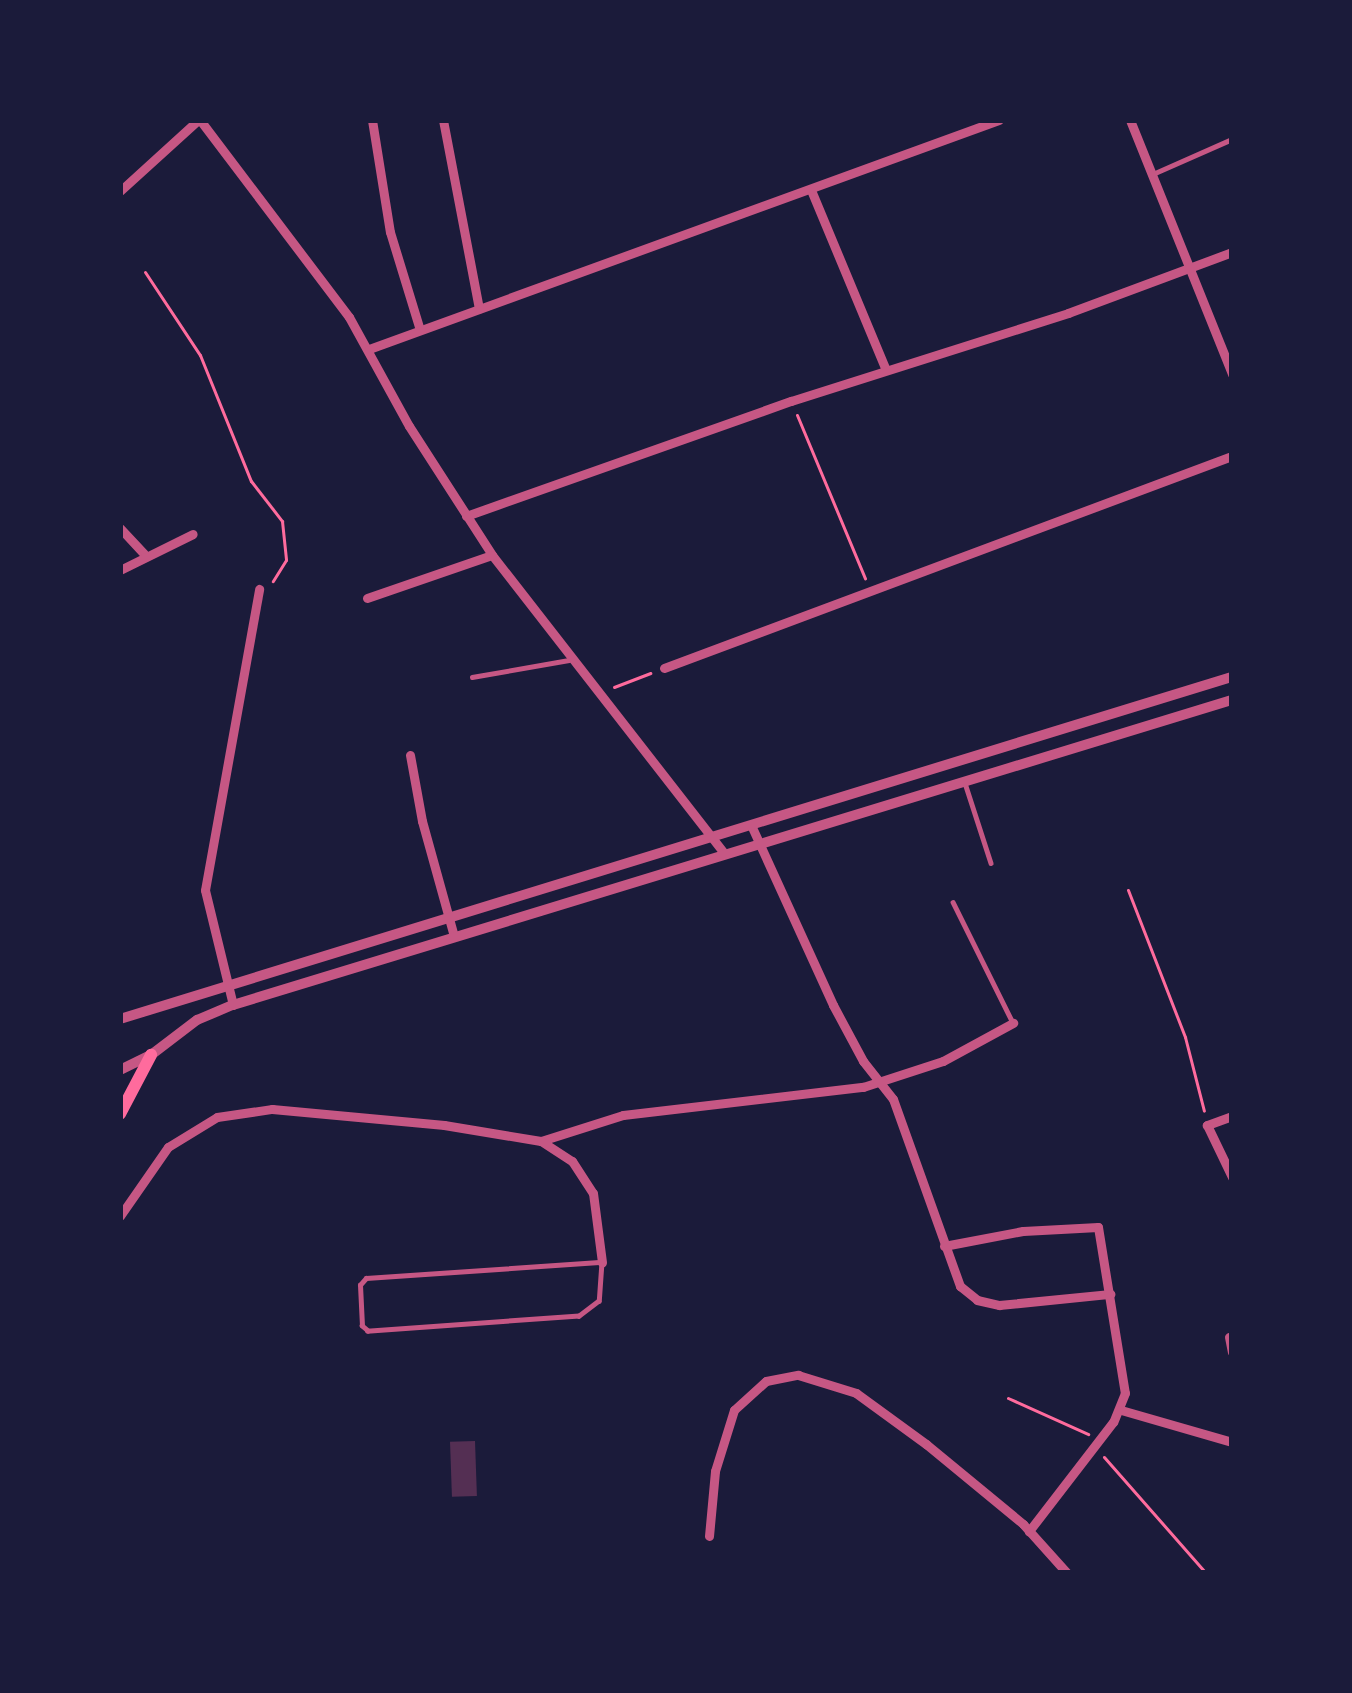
<!DOCTYPE html>
<html>
<head>
<meta charset="utf-8">
<style>
  body { margin:0 }
  #map { position:relative; width:1352px; height:1693px; overflow:hidden; background:#1b1b3a; font-family:Barlow,sans-serif }
  div>[style] { position:absolute }
  .building>* { inset:0; background:#542f53; transform-origin:0 0 }
  .path>* { height:3px; margin:-1.5px; padding:0 1.5px; transform-origin:1.5px; border-radius:1.5px; background:#ff6b9d }
  .service>* { height:4.5px; margin:-2.25px; padding:0 2.25px; transform-origin:2.25px; border-radius:2.25px; background:#c65784 }
  .minor>* { height:9px; margin:-4.5px; padding:0 4.5px; transform-origin:4.5px; border-radius:4.5px; background:#c65784 }
  .tertiary>* { height:10px; margin:-5px; padding:0 5px; transform-origin:5px; border-radius:5px; background:#c65784 }
  .secondary>* { height:12px; margin:-6px; padding:0 6px; transform-origin:6px; border-radius:6px; background:#ff6b9d }
  span { translate:-50% -50%; white-space:nowrap; text-align:center; line-height:1.15; -webkit-text-stroke:12px #1b1b3a; paint-order:stroke }
  .frame { position:absolute; inset:0; border:123px solid #1b1b3a; pointer-events:none }
</style>
</head>
<body>
<div id="map">
  <div class="building">
    <div style="left:475px;top:1441px;width:55px;height:25px;rotate:88deg"></div>
  </div>
  <div class="path">
    <div style="left:145px;top:272px;width:100px;rotate:56.5deg"></div>
    <div style="left:200px;top:355px;width:136px;rotate:68deg"></div>
    <div style="left:251px;top:481px;width:51px;rotate:52.2deg"></div>
    <div style="left:282px;top:521px;width:39px;rotate:84deg"></div>
    <div style="left:286px;top:560px;width:25px;rotate:122deg"></div>
    <div style="left:797px;top:415px;width:177px;rotate:67.4deg"></div>
    <div style="left:614px;top:687px;width:39px;rotate:-21deg"></div>
    <div style="left:1128px;top:890px;width:158px;rotate:68.8deg"></div>
    <div style="left:1185px;top:1037px;width:76px;rotate:75.6deg"></div>
    <div style="left:1008px;top:1398px;width:88px;rotate:24.2deg"></div>
    <div style="left:1104px;top:1457px;width:154px;rotate:48.7deg"></div>
  </div>
  <div class="service">
    <div style="left:1155px;top:173px;width:84px;rotate:-23.8deg"></div>
    <div style="left:472px;top:677px;width:98px;rotate:-9.9deg"></div>
    <div style="left:965px;top:783px;width:84px;rotate:72deg"></div>
    <div style="left:953px;top:902px;width:135px;rotate:63.6deg"></div>
    <div style="left:602px;top:1262px;width:39px;rotate:94deg"></div>
    <div style="left:599px;top:1301px;width:25px;rotate:143deg"></div>
    <div style="left:579px;top:1316px;width:212px;rotate:175.9deg"></div>
    <div style="left:368px;top:1331px;width:8px;rotate:-140deg"></div>
    <div style="left:362px;top:1326px;width:41px;rotate:-92.8deg"></div>
    <div style="left:360px;top:1285px;width:9px;rotate:-49deg"></div>
    <div style="left:366px;top:1278px;width:237px;rotate:-3.9deg"></div>
  </div>
  <div class="minor">
    <div style="left:200px;top:120px;width:247px;rotate:52.9deg"></div>
    <div style="left:349px;top:317px;width:124px;rotate:61.2deg"></div>
    <div style="left:409px;top:426px;width:153px;rotate:57.2deg"></div>
    <div style="left:492px;top:555px;width:378px;rotate:52.1deg"></div>
    <div style="left:372px;top:120px;width:113px;rotate:80.9deg"></div>
    <div style="left:390px;top:232px;width:102px;rotate:73deg"></div>
    <div style="left:443px;top:120px;width:192px;rotate:79.2deg"></div>
    <div style="left:1130px;top:120px;width:274px;rotate:68.1deg"></div>
    <div style="left:811px;top:190px;width:195px;rotate:67.4deg"></div>
    <div style="left:120px;top:191px;width:105px;rotate:-42.3deg"></div>
    <div style="left:369px;top:349px;width:670px;rotate:-19.98deg"></div>
    <div style="left:466px;top:516px;width:345px;rotate:-19.5deg"></div>
    <div style="left:791px;top:401px;width:291px;rotate:-17.6deg"></div>
    <div style="left:1068px;top:313px;width:175px;rotate:-20.4deg"></div>
    <div style="left:120px;top:528px;width:35px;rotate:47deg"></div>
    <div style="left:120px;top:570px;width:81px;rotate:-26.3deg"></div>
    <div style="left:367px;top:598px;width:132px;rotate:-19deg"></div>
    <div style="left:664px;top:668px;width:606px;rotate:-20.47deg"></div>
    <div style="left:410px;top:755px;width:67px;rotate:79.7deg"></div>
    <div style="left:422px;top:821px;width:119px;rotate:74.5deg"></div>
    <div style="left:751px;top:825px;width:198px;rotate:65.5deg"></div>
    <div style="left:833px;top:1005px;width:64px;rotate:61.8deg"></div>
    <div style="left:863px;top:1061px;width:48px;rotate:51.7deg"></div>
    <div style="left:893px;top:1099px;width:199px;rotate:70.3deg"></div>
    <div style="left:960px;top:1286px;width:22px;rotate:39deg"></div>
    <div style="left:977px;top:1300px;width:23px;rotate:13deg"></div>
    <div style="left:999px;top:1305px;width:112px;rotate:-5.7deg"></div>
    <div style="left:233px;top:1005px;width:118px;rotate:-103.7deg"></div>
    <div style="left:205px;top:890px;width:306px;rotate:-79.8deg"></div>
    <div style="left:1232px;top:1116px;width:27px;rotate:160deg"></div>
    <div style="left:1207px;top:1125px;width:58px;rotate:64.3deg"></div>
    <div style="left:541px;top:1141px;width:86px;rotate:-17.6deg"></div>
    <div style="left:623px;top:1115px;width:242px;rotate:-6.7deg"></div>
    <div style="left:863px;top:1087px;width:84px;rotate:-18deg"></div>
    <div style="left:943px;top:1061px;width:80px;rotate:-28.5deg"></div>
    <div style="left:120px;top:1216px;width:84px;rotate:-55.2deg"></div>
    <div style="left:168px;top:1147px;width:57px;rotate:-31.5deg"></div>
    <div style="left:217px;top:1117px;width:56px;rotate:-8.3deg"></div>
    <div style="left:272px;top:1109px;width:173px;rotate:5.3deg"></div>
    <div style="left:444px;top:1125px;width:98px;rotate:9.4deg"></div>
    <div style="left:541px;top:1141px;width:37px;rotate:33deg"></div>
    <div style="left:572px;top:1161px;width:38px;rotate:57deg"></div>
    <div style="left:593px;top:1193px;width:70px;rotate:82.6deg"></div>
    <div style="left:944px;top:1246px;width:80px;rotate:-10.8deg"></div>
    <div style="left:1023px;top:1231px;width:75px;rotate:-3.1deg"></div>
    <div style="left:1098px;top:1227px;width:168px;rotate:80.8deg"></div>
    <div style="left:1125px;top:1393px;width:31px;rotate:112deg"></div>
    <div style="left:1113px;top:1422px;width:138px;rotate:127.6deg"></div>
    <div style="left:1229px;top:1337px;width:15px;rotate:79deg"></div>
    <div style="left:1121px;top:1410px;width:116px;rotate:16.1deg"></div>
    <div style="left:709px;top:1536px;width:65px;rotate:-84.7deg"></div>
    <div style="left:715px;top:1471px;width:64px;rotate:-72.7deg"></div>
    <div style="left:734px;top:1410px;width:43px;rotate:-42.2deg"></div>
    <div style="left:766px;top:1381px;width:33px;rotate:-11deg"></div>
    <div style="left:798px;top:1375px;width:61px;rotate:17.2deg"></div>
    <div style="left:856px;top:1393px;width:87px;rotate:36.1deg"></div>
    <div style="left:926px;top:1444px;width:126px;rotate:39.5deg"></div>
    <div style="left:1023px;top:1524px;width:66px;rotate:48.1deg"></div>
  </div>
  <div class="tertiary">
    <div style="left:120px;top:1019px;width:1163px;rotate:-17.1deg"></div>
    <div style="left:120px;top:1070px;width:34px;rotate:-26deg"></div>
    <div style="left:151px;top:1055px;width:58px;rotate:-37.3deg"></div>
    <div style="left:197px;top:1020px;width:39px;rotate:-23deg"></div>
    <div style="left:233px;top:1005px;width:1045px;rotate:-16.98deg"></div>
  </div>
  <div class="secondary">
    <div style="left:120px;top:1114px;width:67px;rotate:-62.3deg"></div>
  </div>
  <div class="frame"></div>
</div>
</body>
</html>
